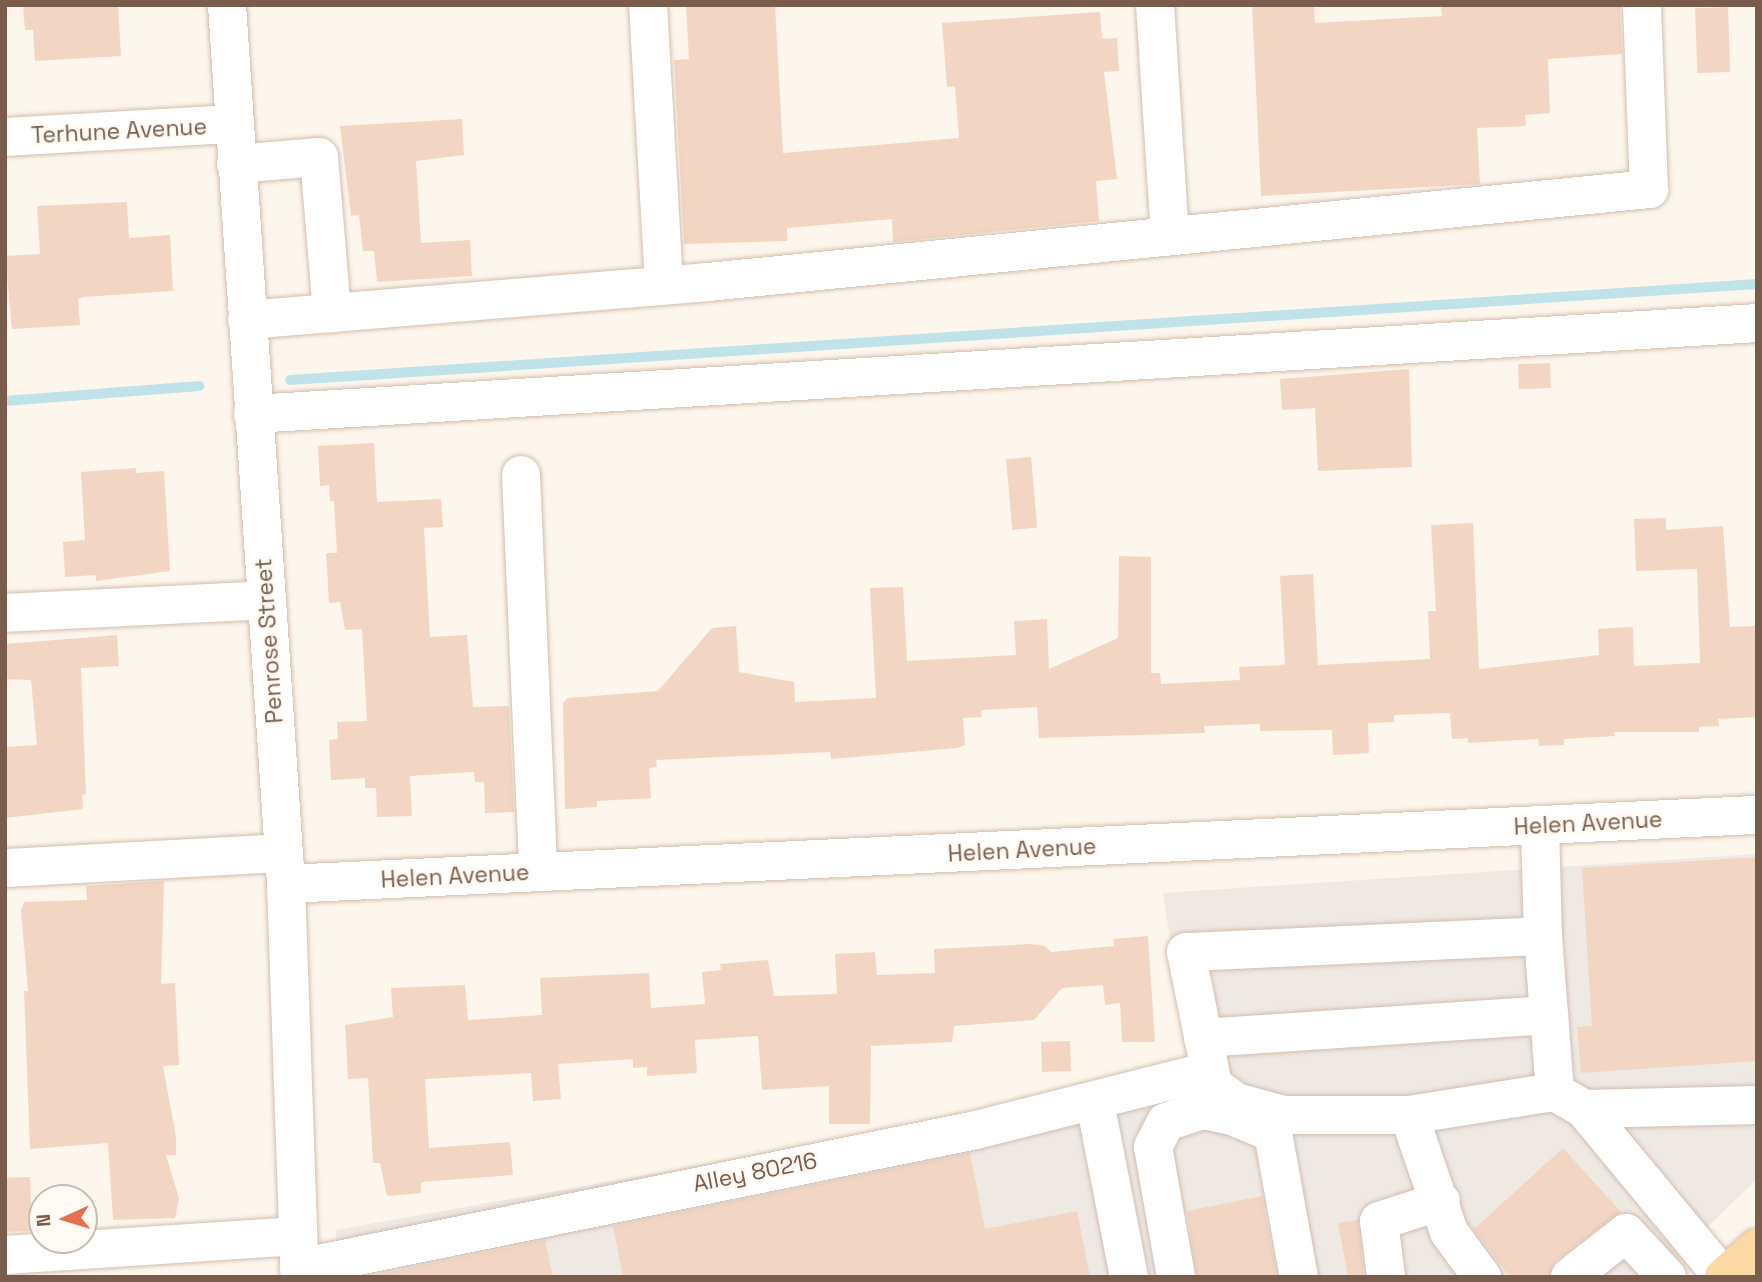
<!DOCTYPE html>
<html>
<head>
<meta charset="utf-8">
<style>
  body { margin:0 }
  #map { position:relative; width:1762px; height:1282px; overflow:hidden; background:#fdf6ec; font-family:"Space Grotesk",sans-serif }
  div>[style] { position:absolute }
  .industrial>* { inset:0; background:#efe9e4 }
  .stream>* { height:10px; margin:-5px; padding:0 5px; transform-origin:5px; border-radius:5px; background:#bfe3e8 }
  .building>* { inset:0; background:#f3d5c3; transform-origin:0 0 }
  .roads { filter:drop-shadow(0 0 2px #d1beb0) drop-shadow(0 0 2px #d1beb0) }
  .minor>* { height:38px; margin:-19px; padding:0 19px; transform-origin:19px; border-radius:19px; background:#fff }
  .major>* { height:38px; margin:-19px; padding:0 19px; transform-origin:19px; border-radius:19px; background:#fbd9a5 }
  span { translate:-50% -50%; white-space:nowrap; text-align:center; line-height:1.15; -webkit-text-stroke:5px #fffaf3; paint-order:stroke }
  .street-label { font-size:23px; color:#7a5c4d }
  .frame { position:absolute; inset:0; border:7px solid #7a5c4d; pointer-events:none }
  .north { position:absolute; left:28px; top:1184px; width:70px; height:70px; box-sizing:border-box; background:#fffaf3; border:2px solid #cabbb1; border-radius:50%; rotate:266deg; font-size:19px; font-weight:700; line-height:28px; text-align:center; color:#7a5c4d }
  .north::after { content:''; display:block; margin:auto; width:24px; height:32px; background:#e76f51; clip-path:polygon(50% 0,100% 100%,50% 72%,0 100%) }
</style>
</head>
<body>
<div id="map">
  <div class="industrial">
    <div style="clip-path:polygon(1757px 854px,1757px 1179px,1656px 1277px,338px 1277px,336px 1230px,1191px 1078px,1163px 893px)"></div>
  </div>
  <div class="stream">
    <div style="left:290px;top:380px;width:1470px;rotate:-3.74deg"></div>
    <div style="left:5px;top:401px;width:195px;rotate:-4.4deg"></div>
  </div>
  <div class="building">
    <div style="clip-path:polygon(23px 5px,118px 5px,121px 56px,35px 61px,33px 30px,25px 30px)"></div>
    <div style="clip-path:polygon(686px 5px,775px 5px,783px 153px,959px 138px,955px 86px,947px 87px,942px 23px,1100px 12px,1102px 39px,1117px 38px,1119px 71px,1104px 72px,1117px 179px,1096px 181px,1099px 221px,893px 242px,892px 219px,787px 228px,787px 241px,684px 244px,674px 60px,689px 59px)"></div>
    <div style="clip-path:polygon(1252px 5px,1314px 5px,1315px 23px,1442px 16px,1441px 5px,1620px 5px,1622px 54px,1548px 59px,1550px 113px,1525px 115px,1526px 126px,1477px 128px,1480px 184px,1261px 196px)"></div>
    <div style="left:1728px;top:7px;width:65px;height:33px;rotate:88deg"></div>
    <div style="clip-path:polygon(462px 119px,464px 155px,416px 161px,421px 243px,470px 240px,472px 276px,377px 282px,374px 251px,363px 251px,359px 215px,351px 216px,340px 126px)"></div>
    <div style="clip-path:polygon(127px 202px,129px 238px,170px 235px,173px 291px,83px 297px,78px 299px,80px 325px,12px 329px,5px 256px,40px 254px,37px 206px)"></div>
    <div style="left:1550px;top:363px;width:25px;height:32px;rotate:88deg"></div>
    <div style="clip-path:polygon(1409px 369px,1412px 467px,1318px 471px,1315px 408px,1282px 410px,1280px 379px)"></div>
    <div style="clip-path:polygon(374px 443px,377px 502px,441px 499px,443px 527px,424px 528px,430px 637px,467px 635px,473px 707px,509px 706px,514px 812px,485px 813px,484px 782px,475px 782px,474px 772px,410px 776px,412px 816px,377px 817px,376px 788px,365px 788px,365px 778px,331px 780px,329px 740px,338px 739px,337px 722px,367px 721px,362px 629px,345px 630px,340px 602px,329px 603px,326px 553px,337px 553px,334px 501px,330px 501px,329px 485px,320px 486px,318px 446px)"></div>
    <div style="left:1031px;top:457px;width:71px;height:25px;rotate:85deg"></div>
    <div style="clip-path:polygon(136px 468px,136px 473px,164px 471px,170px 571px,96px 581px,96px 575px,65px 577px,63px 542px,85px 540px,81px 472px)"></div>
    <div style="clip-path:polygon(1666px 518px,1666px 530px,1723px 526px,1730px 627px,1757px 626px,1757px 717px,1718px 719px,1719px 726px,1699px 727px,1699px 732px,1614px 732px,1615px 736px,1564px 739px,1564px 745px,1539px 746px,1538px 739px,1468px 743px,1468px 738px,1452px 739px,1450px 713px,1394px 715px,1394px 722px,1368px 723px,1369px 753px,1333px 755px,1332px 730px,1260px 731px,1260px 724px,1204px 726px,1205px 733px,1039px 738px,1037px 707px,981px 710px,982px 717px,963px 718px,965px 745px,957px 748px,831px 759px,830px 752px,656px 760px,657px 767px,649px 768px,651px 798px,597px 801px,597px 807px,565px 809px,563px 703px,568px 698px,658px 691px,712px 628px,736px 626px,739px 672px,794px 682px,795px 702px,876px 698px,870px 588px,903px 587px,907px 661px,1016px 655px,1014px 621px,1047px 619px,1049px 669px,1118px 638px,1119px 556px,1151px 557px,1151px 673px,1160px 673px,1161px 684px,1240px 680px,1239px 667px,1285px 665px,1280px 576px,1313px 574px,1318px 665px,1430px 659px,1428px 611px,1436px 611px,1431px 525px,1473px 523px,1479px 669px,1599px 655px,1598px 629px,1628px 627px,1633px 628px,1634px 666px,1700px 663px,1697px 569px,1636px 571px,1634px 519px)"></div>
    <div style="clip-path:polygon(117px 635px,119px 666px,81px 668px,86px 794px,82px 795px,83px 809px,5px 818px,5px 747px,37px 745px,31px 680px,5px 679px,5px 644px)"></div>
    <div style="clip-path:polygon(1757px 857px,1757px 1061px,1581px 1073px,1577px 1027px,1592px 1026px,1582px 868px)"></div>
    <div style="clip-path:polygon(164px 881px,161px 984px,175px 983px,179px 1065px,163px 1066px,176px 1137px,176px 1155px,166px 1155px,179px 1198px,175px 1218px,113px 1220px,108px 1143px,30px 1149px,24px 991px,28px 991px,21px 910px,24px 902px,87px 900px,86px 886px)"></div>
    <div style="clip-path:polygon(1148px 936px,1155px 1042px,1122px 1042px,1120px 1003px,1105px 1005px,1103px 985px,1062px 988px,1034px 1020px,954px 1026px,952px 1042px,871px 1046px,870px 1124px,829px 1124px,829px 1086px,762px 1090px,758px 1036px,695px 1040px,697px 1073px,647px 1076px,647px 1067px,633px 1068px,633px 1059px,558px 1064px,561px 1099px,533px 1101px,531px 1073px,425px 1079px,429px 1148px,510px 1142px,513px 1175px,421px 1182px,421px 1193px,387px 1196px,380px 1163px,373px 1163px,368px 1078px,348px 1079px,345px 1025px,393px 1017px,391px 988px,465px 985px,468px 1020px,542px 1015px,540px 978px,649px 973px,651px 1008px,705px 1004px,702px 972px,721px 970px,720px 964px,768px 960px,774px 996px,837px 994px,835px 954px,875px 952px,877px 975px,935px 973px,934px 949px,1030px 944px,1045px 946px,1051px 952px,1114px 946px,1113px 939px)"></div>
    <div style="left:1070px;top:1041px;width:30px;height:29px;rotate:88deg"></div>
    <div style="clip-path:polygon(1563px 1148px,1621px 1212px,1556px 1260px,1549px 1277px,1510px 1277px,1474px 1229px)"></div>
    <div style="clip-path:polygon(970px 1153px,985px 1229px,1077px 1211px,1090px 1277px,623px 1277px,613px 1226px)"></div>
    <div style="left:30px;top:1177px;width:54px;height:25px;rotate:88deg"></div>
    <div style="clip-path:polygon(1262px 1196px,1277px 1277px,1197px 1277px,1187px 1211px)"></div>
    <div style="clip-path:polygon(1358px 1220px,1364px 1277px,1348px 1277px,1338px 1223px)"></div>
    <div style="clip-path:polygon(545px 1240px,553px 1277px,366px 1277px)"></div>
  </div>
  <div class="roads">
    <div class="minor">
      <div style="left:227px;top:5px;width:881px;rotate:86.16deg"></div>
      <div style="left:286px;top:884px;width:393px;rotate:88deg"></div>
      <div style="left:648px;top:5px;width:280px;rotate:86.7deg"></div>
      <div style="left:1155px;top:5px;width:231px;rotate:86.3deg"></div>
      <div style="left:5px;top:137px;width:228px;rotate:-3.3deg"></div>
      <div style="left:236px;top:164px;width:83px;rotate:-4.8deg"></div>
      <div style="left:319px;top:157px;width:157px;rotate:85.2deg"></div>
      <div style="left:247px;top:320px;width:463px;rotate:-4.7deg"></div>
      <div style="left:708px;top:282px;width:946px;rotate:-5.64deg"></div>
      <div style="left:1649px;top:189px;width:184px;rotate:-92.2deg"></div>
      <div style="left:253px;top:414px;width:1507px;rotate:-3.46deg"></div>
      <div style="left:521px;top:475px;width:397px;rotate:87.5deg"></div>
      <div style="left:5px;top:613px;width:262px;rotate:-2.8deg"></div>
      <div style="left:1540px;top:825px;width:111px;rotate:88.5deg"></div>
      <div style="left:1543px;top:936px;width:156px;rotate:85.6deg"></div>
      <div style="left:5px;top:868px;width:279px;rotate:-3.1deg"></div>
      <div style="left:286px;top:884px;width:1473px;rotate:-2.69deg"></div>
      <div style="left:1543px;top:936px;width:357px;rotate:177.4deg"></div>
      <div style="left:1186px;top:952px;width:136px;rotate:78.5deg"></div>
      <div style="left:1213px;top:1085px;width:29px;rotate:36deg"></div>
      <div style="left:1236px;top:1102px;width:50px;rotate:15.2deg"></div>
      <div style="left:1284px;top:1115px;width:125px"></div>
      <div style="left:1409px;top:1115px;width:148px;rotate:-9deg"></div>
      <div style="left:1555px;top:1092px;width:34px;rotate:30deg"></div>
      <div style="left:1584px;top:1109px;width:218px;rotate:50.4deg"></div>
      <div style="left:1203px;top:1038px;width:347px;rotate:-3.8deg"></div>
      <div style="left:1095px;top:1102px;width:178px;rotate:79deg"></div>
      <div style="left:1584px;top:1109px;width:173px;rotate:-1.3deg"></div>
      <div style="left:1409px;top:1115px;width:124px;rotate:71.1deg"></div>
      <div style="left:1449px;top:1232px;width:56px;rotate:53.7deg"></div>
      <div style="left:5px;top:1255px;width:294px;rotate:-3.7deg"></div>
      <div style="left:299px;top:1268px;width:691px;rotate:-11.52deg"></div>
      <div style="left:976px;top:1130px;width:241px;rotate:-14.2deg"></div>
      <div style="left:1176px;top:1277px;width:132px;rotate:-100deg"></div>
      <div style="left:1153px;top:1147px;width:28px;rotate:-63deg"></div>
      <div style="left:1166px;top:1122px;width:39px;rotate:-18deg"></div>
      <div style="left:1203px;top:1110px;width:30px;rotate:12deg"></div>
      <div style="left:1232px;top:1116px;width:44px;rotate:22.5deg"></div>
      <div style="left:1273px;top:1133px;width:146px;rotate:79.8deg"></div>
      <div style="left:1386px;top:1277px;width:56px;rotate:-97.1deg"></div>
      <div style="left:1379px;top:1221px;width:65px;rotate:-17.9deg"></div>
      <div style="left:1570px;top:1277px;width:71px;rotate:-38.2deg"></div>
      <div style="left:1626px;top:1233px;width:60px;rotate:47deg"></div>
    </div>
    <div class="major">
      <div style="left:1724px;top:1277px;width:44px;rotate:-41.3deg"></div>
    </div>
  </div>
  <div class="street-label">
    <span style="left:119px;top:131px;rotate:-3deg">Terhune Avenue</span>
    <span style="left:269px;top:641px;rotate:-94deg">Penrose Street</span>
    <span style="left:1588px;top:823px;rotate:-3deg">Helen Avenue</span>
    <span style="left:1022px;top:850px;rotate:-3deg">Helen Avenue</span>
    <span style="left:455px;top:876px;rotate:-3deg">Helen Avenue</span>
    <span style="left:755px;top:1172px;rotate:-11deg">Alley 80216</span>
  </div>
  <div class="frame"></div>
  <div class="north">N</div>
</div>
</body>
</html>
